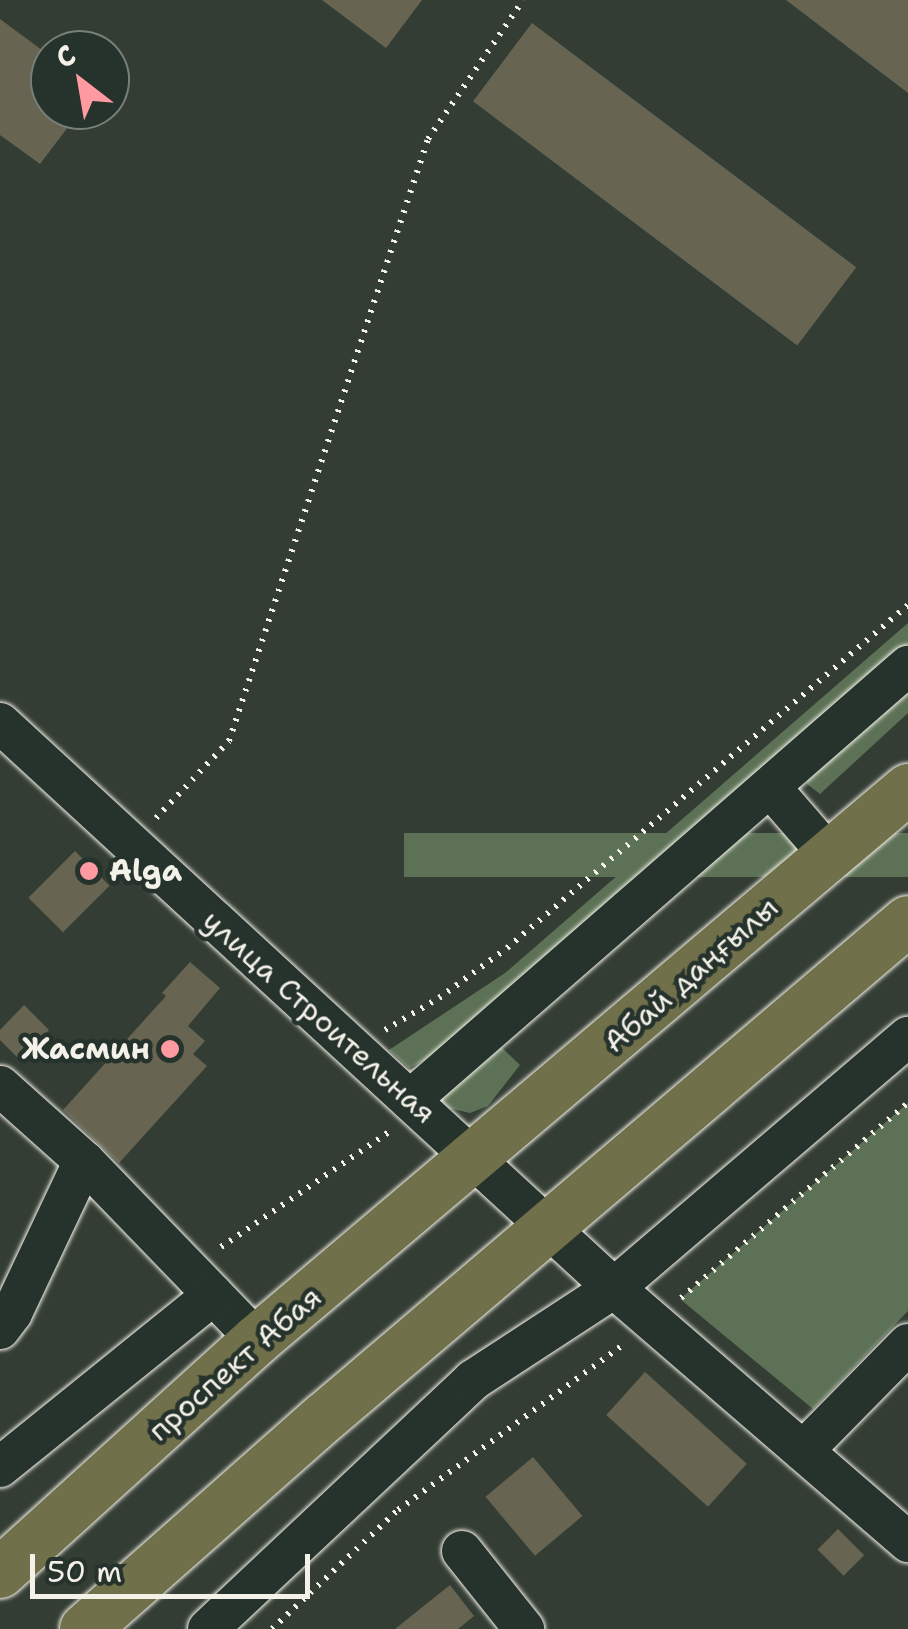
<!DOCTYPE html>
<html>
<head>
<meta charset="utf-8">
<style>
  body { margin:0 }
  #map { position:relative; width:908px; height:1629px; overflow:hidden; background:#333d34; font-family:"Shantell Sans",sans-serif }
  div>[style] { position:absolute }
  .green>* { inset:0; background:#5c7155; transform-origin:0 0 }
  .building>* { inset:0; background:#676551; transform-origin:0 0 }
  .path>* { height:6px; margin-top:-3px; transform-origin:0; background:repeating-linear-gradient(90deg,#f4f1e8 0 2.5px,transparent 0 10.5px) }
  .roads { filter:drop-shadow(0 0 2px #f4f1e8) drop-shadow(0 0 2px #f4f1e8) }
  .minor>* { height:40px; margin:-20px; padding:0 20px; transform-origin:20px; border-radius:20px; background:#26332d }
  .major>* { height:50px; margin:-25px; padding:0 25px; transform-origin:25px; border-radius:25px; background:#70704a }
  .dots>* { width:28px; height:28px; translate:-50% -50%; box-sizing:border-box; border:5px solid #26332d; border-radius:50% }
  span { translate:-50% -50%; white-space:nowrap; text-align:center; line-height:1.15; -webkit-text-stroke:9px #26332d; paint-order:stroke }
  .poi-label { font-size:30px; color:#f4f1e8; font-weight:700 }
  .left { translate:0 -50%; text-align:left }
  .right { translate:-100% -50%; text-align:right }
  .street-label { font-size:30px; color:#f4f1e8 }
  .north { position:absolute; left:30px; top:30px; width:100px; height:100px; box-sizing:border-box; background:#26332d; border:2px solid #787f78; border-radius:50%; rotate:329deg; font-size:28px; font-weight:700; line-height:40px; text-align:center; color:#f4f1e8 }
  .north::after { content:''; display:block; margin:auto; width:35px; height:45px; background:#ff9aa2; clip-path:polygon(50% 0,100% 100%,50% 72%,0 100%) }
  .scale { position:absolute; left:30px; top:1554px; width:280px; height:45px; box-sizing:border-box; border:5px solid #f4f1e8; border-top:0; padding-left:12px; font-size:30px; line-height:35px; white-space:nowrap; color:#f4f1e8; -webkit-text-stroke:8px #26332d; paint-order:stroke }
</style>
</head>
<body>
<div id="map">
  <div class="green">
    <div style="clip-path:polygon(908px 623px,908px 645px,458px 1043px,409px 1068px,389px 1050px,505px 973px)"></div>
    <div style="clip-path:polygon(908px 678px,908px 713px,820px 794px,807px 784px,812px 764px)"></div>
    <div style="left:908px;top:833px;width:44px;height:504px;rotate:90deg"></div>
    <div style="clip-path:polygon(495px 1041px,520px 1065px,488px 1106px,470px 1113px,448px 1108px,436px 1095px)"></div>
    <div style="clip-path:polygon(908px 1103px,908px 1311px,813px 1409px,680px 1299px)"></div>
  </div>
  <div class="building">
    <div style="clip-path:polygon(322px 0,422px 0,386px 48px)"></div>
    <div style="clip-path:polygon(786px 0,908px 0,908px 93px)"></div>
    <div style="clip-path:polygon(0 19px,50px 56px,50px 110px,81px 110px,40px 164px,0 135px)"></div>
    <div style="left:532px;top:23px;width:406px;height:98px;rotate:37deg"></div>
    <div style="left:75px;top:851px;width:49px;height:66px;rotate:45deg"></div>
    <div style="clip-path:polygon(190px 962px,220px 988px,188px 1026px,205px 1041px,193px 1054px,207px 1066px,119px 1163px,63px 1110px,166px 996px,162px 993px)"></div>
    <div style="clip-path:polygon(24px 1005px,49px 1030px,20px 1060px,0 1040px,0 1030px)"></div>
    <div style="left:645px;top:1372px;width:137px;height:58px;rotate:42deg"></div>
    <div style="left:533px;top:1457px;width:77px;height:62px;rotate:50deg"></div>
    <div style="left:838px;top:1529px;width:37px;height:29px;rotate:45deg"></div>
    <div style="clip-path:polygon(450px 1585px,474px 1616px,458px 1629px,395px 1629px)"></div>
  </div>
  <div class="path">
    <div style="left:156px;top:818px;width:106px;rotate:-46.5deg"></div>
    <div style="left:229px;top:741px;width:634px;rotate:-71.71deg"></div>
    <div style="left:428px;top:139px;width:168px;rotate:-55.6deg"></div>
    <div style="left:385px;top:1030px;width:63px;rotate:-30.7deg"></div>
    <div style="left:439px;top:998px;width:84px;rotate:-36.3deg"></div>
    <div style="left:507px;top:948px;width:528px;rotate:-40.54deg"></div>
    <div style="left:221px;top:1247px;width:207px;rotate:-34.4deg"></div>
    <div style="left:681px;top:1298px;width:299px;rotate:-40.7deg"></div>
    <div style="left:272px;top:1629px;width:173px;rotate:-43.4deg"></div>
    <div style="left:398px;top:1510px;width:282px;rotate:-36.3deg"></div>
  </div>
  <div class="roads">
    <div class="minor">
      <div style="left:0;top:723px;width:834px;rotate:42.62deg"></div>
      <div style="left:614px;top:1288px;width:389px;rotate:40.8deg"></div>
      <div style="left:771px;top:788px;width:90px;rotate:49.1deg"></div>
      <div style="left:0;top:1086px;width:113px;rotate:41.8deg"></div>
      <div style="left:84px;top:1161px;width:249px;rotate:46deg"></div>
      <div style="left:410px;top:1100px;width:661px;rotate:-41.07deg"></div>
      <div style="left:0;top:1329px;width:20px;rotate:-53deg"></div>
      <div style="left:12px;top:1313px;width:168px;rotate:-64.7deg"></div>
      <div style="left:803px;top:1451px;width:150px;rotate:-45.5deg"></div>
      <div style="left:0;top:1467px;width:274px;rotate:-38.9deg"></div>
      <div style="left:462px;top:1551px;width:100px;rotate:51.5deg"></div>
      <div style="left:208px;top:1629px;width:364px;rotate:-43.2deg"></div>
      <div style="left:473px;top:1380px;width:168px;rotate:-33.1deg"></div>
      <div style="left:614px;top:1288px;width:387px;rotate:-40.5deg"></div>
    </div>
    <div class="major">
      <div style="left:0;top:1573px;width:347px;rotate:-42.2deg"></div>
      <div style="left:257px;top:1340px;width:853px;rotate:-40.24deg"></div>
      <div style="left:85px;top:1629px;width:320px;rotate:-41.5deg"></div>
      <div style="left:325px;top:1417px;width:765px;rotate:-40.39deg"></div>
    </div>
  </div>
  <div class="dots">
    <div style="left:89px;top:871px;background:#ff9aa2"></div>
    <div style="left:170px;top:1049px;background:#ff9aa2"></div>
  </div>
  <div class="poi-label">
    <span class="left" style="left:109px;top:871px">Alga</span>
    <span class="right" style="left:150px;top:1049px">Жасмин</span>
  </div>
  <div class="street-label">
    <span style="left:691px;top:975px;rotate:-41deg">Абай даңғылы</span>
    <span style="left:319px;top:1017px;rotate:42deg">улица Строительная</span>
    <span style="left:235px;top:1364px;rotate:-41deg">проспект Абая</span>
  </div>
  <div class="north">С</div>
  <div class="scale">50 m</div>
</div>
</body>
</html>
